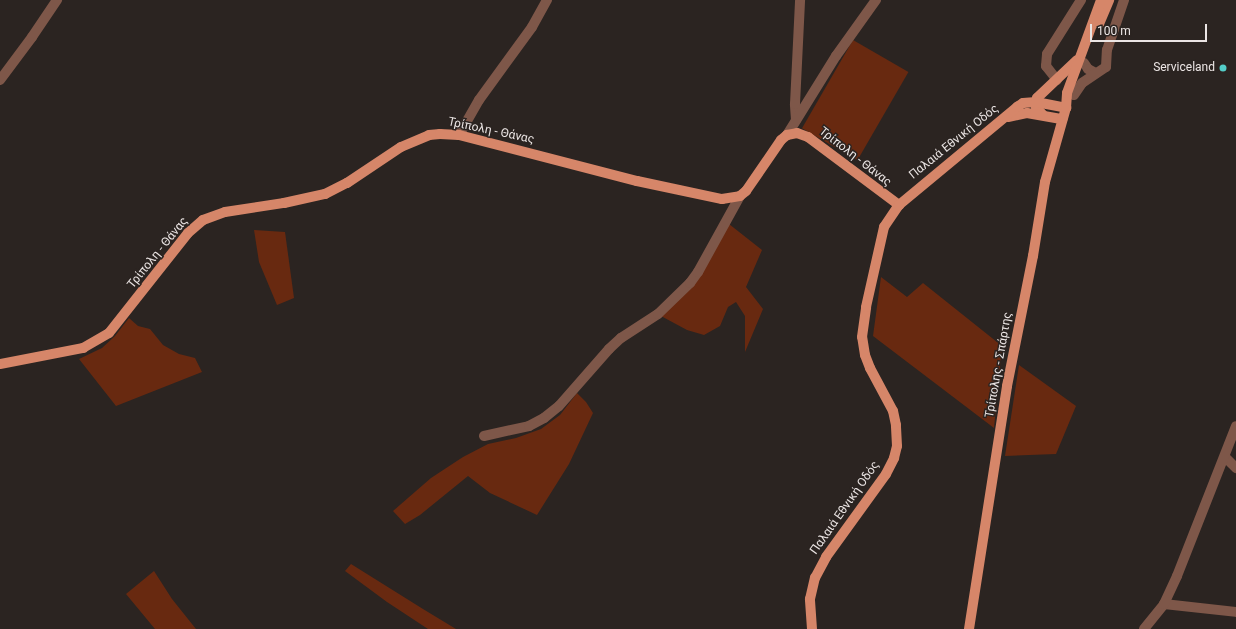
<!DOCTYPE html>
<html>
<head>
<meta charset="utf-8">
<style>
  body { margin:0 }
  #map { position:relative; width:1236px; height:629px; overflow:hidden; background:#2b2421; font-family:Roboto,sans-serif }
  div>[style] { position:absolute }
  .green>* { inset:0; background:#682910; transform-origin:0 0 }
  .minor>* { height:10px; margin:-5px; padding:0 5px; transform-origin:5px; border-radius:5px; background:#7e5749 }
  .major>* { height:10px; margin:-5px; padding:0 5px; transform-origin:5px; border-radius:5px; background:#d68669 }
  .dots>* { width:11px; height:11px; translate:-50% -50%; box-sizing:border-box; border:2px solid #2b2421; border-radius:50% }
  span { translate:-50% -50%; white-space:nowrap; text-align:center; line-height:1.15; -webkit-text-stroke:3px #2b2421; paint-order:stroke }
  .poi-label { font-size:12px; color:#ebe5e4 }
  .right { translate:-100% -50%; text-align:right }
  .street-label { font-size:12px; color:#ebe5e4 }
  .scale { position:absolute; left:1090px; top:24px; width:117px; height:18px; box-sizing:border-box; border:2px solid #ebe5e4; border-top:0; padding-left:5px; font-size:12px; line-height:14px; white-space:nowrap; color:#ebe5e4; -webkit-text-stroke:3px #2b2421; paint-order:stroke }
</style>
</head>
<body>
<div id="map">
  <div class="green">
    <div style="left:853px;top:40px;width:64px;height:102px;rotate:30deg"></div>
    <div style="clip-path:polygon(729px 224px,762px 250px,746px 287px,763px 309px,745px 352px,745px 316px,736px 302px,728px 307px,720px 326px,704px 335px,687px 330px,661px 316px)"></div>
    <div style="clip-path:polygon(254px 230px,285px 232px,294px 298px,277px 305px,259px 262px)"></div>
    <div style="clip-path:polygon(881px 277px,907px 297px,923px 283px,1002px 346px,994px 428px,873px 336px)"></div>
    <div style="clip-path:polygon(129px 318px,138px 326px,150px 329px,163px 345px,179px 354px,195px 358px,202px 372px,116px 406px,79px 359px,102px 348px,115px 336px)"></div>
    <div style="clip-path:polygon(1019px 365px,1076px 406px,1056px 454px,1005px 456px)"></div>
    <div style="clip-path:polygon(577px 393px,586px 402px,593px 413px,569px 464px,537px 515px,490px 493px,468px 476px,420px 515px,405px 524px,393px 511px,431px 478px,463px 457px,488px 444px,516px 438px,541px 429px,560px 415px)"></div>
    <div style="clip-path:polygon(351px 564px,423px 609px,456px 629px,428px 629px,387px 602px,345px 571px)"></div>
    <div style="clip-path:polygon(154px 571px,172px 599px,196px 629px,155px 629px,126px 594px)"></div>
  </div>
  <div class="minor">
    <div style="left:1084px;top:63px;width:7px;rotate:56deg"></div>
    <div style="left:1088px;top:69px;width:9px;rotate:27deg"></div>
    <div style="left:0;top:80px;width:54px;rotate:-53.3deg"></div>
    <div style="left:32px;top:37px;width:45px;rotate:-56deg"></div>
    <div style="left:1057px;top:80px;width:18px;rotate:-128deg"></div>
    <div style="left:1046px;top:66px;width:12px;rotate:-85deg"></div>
    <div style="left:1047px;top:54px;width:64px;rotate:-57.8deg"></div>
    <div style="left:1074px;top:95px;width:14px;rotate:-56deg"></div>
    <div style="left:1082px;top:83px;width:29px;rotate:-34deg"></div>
    <div style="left:1106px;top:67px;width:17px;rotate:-87deg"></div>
    <div style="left:1107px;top:50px;width:53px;rotate:-71.2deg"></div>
    <div style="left:796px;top:120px;width:16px;rotate:-94deg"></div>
    <div style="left:795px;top:104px;width:104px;rotate:-87.2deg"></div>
    <div style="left:459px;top:135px;width:40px;rotate:-60.3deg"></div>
    <div style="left:479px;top:100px;width:90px;rotate:-54deg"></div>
    <div style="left:532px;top:27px;width:31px;rotate:-61deg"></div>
    <div style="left:787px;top:135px;width:93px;rotate:-58.2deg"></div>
    <div style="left:836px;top:56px;width:69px;rotate:-54.5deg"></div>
    <div style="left:484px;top:436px;width:46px;rotate:-12.5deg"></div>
    <div style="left:529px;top:426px;width:17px;rotate:-28deg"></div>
    <div style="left:544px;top:418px;width:19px;rotate:-39deg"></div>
    <div style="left:559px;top:406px;width:76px;rotate:-48.7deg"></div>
    <div style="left:609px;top:349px;width:16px;rotate:-43deg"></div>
    <div style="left:621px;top:338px;width:44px;rotate:-33deg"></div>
    <div style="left:658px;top:314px;width:45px;rotate:-44.1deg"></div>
    <div style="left:690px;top:283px;width:14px;rotate:-54deg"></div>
    <div style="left:698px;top:272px;width:87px;rotate:-61.1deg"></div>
    <div style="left:1225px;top:457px;width:16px;rotate:45deg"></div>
    <div style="left:1164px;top:604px;width:72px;rotate:6.3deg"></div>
    <div style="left:1144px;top:629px;width:32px;rotate:-51deg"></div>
    <div style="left:1164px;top:604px;width:31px;rotate:-65deg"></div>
    <div style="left:1177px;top:576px;width:161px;rotate:-68.5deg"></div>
  </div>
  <div class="major">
    <div style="left:1099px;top:24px;width:26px;rotate:-67deg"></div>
    <div style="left:1043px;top:115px;width:11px;rotate:-131deg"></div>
    <div style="left:1036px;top:107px;width:9px;rotate:-84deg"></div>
    <div style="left:1037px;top:98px;width:55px;rotate:-43.5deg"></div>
    <div style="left:1008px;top:117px;width:19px;rotate:-12deg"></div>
    <div style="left:1027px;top:113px;width:36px;rotate:10deg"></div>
    <div style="left:0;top:364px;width:85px;rotate:-10.9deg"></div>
    <div style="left:83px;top:348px;width:30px;rotate:-30deg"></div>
    <div style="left:109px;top:333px;width:127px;rotate:-51.7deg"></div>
    <div style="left:188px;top:233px;width:20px;rotate:-41deg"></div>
    <div style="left:203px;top:220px;width:23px;rotate:-20deg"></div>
    <div style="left:225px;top:212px;width:60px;rotate:-8.7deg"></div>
    <div style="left:284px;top:203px;width:42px;rotate:-12.4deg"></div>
    <div style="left:325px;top:194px;width:25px;rotate:-27deg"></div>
    <div style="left:347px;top:183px;width:65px;rotate:-33.7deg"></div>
    <div style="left:401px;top:147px;width:30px;rotate:-23deg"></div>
    <div style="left:429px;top:135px;width:11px;rotate:-5deg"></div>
    <div style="left:440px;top:134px;width:19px;rotate:3deg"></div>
    <div style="left:459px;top:135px;width:184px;rotate:14.5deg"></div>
    <div style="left:637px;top:181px;width:87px;rotate:12deg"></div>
    <div style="left:722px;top:199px;width:18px;rotate:-9deg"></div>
    <div style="left:740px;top:196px;width:8px;rotate:-40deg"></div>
    <div style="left:746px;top:191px;width:62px;rotate:-55.5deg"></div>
    <div style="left:781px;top:140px;width:8px;rotate:-40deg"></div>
    <div style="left:787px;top:135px;width:10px;rotate:-11deg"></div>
    <div style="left:797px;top:133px;width:12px;rotate:20deg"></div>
    <div style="left:808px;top:137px;width:114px;rotate:36.8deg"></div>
    <div style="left:812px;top:629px;width:30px;rotate:-94deg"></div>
    <div style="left:810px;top:599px;width:22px;rotate:-77deg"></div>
    <div style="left:815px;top:578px;width:24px;rotate:-62deg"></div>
    <div style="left:826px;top:557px;width:102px;rotate:-54.1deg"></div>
    <div style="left:886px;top:474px;width:18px;rotate:-63deg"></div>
    <div style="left:894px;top:458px;width:12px;rotate:-76deg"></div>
    <div style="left:897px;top:446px;width:21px;rotate:-93deg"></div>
    <div style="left:896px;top:425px;width:14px;rotate:-102deg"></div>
    <div style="left:893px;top:411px;width:49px;rotate:-118.1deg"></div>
    <div style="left:870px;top:368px;width:14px;rotate:-111deg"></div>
    <div style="left:865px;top:355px;width:18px;rotate:-99deg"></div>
    <div style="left:862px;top:337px;width:30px;rotate:-82deg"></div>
    <div style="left:866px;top:307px;width:82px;rotate:-77.3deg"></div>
    <div style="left:884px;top:227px;width:27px;rotate:-56deg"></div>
    <div style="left:899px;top:205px;width:153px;rotate:-39.7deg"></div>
    <div style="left:1017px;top:107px;width:7px;rotate:-34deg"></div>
    <div style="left:1023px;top:103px;width:13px;rotate:-4deg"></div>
    <div style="left:1036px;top:102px;width:31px;rotate:11deg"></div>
    <div style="left:969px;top:629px;width:246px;rotate:-81.1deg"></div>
    <div style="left:1007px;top:386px;width:133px;rotate:-78.7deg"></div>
    <div style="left:1033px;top:256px;width:75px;rotate:-80.8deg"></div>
    <div style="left:1045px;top:182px;width:77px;rotate:-74.2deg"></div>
    <div style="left:1066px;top:108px;width:15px;rotate:-86deg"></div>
    <div style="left:1067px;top:93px;width:99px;rotate:-69.9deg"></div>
  </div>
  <div class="dots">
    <div style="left:1223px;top:68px;background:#54cdc8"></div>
  </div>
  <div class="poi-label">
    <span class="right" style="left:1215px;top:68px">Serviceland</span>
  </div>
  <div class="street-label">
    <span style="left:491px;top:131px;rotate:12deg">Τρίπολη - Θάνας</span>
    <span style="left:954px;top:142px;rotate:-39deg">Παλαιά Εθνική Οδός</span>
    <span style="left:855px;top:157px;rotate:38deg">Τρίπολη - Θάνας</span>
    <span style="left:158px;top:253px;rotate:-51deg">Τρίπολη - Θάνας</span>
    <span style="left:999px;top:365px;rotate:-80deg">Τρίπολης - Σπάρτης</span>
    <span style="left:845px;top:508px;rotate:-55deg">Παλαιά Εθνική Οδός</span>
  </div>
  <div class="scale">100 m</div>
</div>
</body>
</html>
